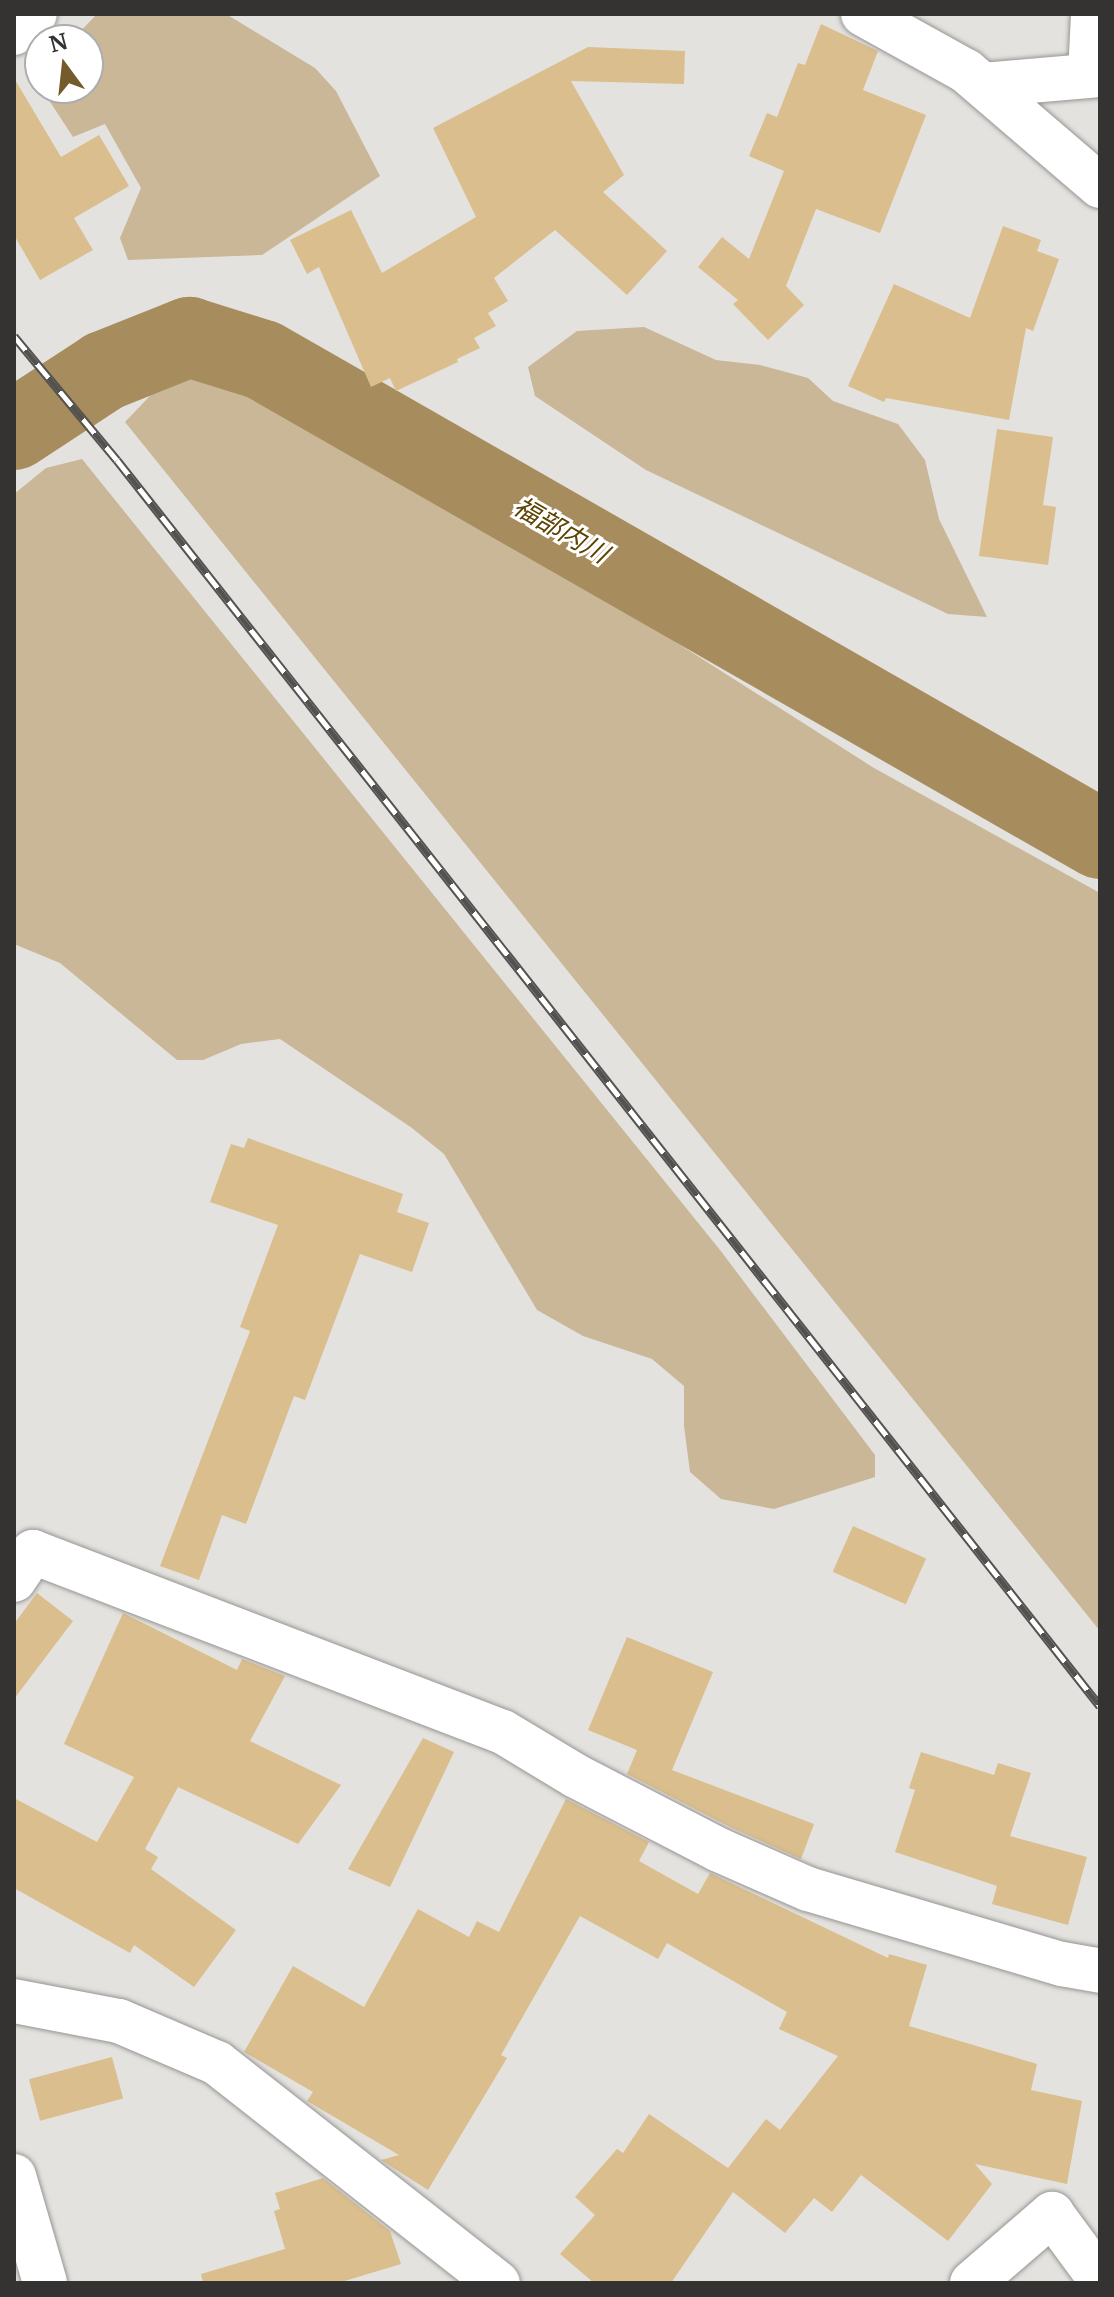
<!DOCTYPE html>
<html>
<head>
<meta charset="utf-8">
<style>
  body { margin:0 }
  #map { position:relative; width:1114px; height:2297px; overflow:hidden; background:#e4e2df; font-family:Merriweather,"Noto Sans JP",serif }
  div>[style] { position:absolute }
  .green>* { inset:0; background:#c9b798 }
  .water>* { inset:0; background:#a78d5d }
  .river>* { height:80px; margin:-40px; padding:0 40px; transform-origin:40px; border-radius:40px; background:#a78d5d }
  .building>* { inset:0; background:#dabe8d; transform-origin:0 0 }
  .roads { filter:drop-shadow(0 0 2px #979593) drop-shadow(0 0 2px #979593) }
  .street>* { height:44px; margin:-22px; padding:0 22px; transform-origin:22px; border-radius:22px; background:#fff }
  .rail>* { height:9px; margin-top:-4.5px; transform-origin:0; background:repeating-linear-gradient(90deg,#fff 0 18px,#545251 0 36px); box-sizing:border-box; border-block:2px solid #545251 }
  span { translate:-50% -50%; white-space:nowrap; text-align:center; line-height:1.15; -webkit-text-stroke:6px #fff; paint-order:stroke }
  .water-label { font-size:26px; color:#5d4201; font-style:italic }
  .frame { position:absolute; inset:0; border:16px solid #343332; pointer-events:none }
  .north { position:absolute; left:24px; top:24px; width:80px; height:80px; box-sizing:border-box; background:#fff; border:2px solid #aeadad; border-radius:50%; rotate:345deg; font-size:22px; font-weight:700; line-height:32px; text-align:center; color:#343332 }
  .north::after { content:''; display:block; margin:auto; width:28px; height:36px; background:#745b2c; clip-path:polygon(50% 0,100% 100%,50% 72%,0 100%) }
</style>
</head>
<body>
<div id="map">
  <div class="green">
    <div style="clip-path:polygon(97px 14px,226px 14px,315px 68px,336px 91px,380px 176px,262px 255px,128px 260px,120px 238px,141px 188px,105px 124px,73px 137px,41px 88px,88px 88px,88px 40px,72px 40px)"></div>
    <div style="clip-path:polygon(644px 327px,716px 360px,760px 365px,808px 378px,833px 401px,898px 424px,925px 460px,939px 519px,987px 617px,948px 614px,646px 470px,535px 396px,528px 367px,577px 331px)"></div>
    <div style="clip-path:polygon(252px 373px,874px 768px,1100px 893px,1100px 1631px,125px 422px,170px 375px)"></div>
    <div style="clip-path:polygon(82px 459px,720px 1250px,875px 1455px,875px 1477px,774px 1509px,721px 1499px,690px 1472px,684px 1426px,684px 1386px,652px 1359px,583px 1336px,537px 1310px,444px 1154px,412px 1128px,280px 1039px,241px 1044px,203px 1060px,177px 1060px,60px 963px,14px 944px,14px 494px,46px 468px)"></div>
  </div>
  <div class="water">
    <div style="clip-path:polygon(21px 381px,60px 427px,14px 460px,14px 390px)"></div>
  </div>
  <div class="river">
    <div style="left:14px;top:430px;width:108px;rotate:-33.2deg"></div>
    <div style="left:104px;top:371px;width:92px;rotate:-21.8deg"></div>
    <div style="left:189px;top:337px;width:77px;rotate:17.3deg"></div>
    <div style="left:263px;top:360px;width:964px;rotate:29.78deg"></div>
  </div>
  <div class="building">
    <div style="clip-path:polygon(821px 24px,878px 51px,863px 90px,926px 115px,880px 233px,816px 209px,786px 286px,804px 305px,768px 340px,733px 304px,738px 300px,698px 267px,722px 237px,749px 259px,784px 171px,749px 156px,767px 113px,777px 117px,798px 63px,805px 65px)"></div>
    <div style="clip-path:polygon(588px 47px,685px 51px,684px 84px,571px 81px,624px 175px,603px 192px,667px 251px,627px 295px,555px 230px,494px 278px,508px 301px,488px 313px,496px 326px,474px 338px,480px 348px,457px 359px,458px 362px,396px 391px,390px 378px,371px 387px,319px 267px,307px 274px,290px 240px,351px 210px,382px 273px,476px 217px,433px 128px)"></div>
    <div style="clip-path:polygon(14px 78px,61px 157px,99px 135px,129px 186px,74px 218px,93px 250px,40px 280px,14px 235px)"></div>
    <div style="clip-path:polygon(1003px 226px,1041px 240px,1037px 251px,1059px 259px,1033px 331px,1026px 328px,1009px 420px,886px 398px,884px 402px,848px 386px,894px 284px,970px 318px)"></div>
    <div style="clip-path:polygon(997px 429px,1053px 437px,1043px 505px,1056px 507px,1048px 565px,979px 556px)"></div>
    <div style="clip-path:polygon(248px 1138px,403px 1194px,397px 1212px,429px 1223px,412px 1272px,360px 1254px,305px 1400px,294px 1396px,246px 1524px,222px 1515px,199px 1580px,160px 1566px,250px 1331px,240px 1327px,278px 1225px,210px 1202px,231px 1144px,244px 1148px)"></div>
    <div style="left:853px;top:1526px;width:80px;height:50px;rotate:24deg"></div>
    <div style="clip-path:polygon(37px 1593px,73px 1621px,14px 1699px,14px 1624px)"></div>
    <div style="clip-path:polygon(123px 1613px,237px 1670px,242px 1659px,285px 1676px,250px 1741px,341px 1785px,298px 1844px,178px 1787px,145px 1849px,158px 1857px,151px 1869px,236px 1930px,194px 1987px,134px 1945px,130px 1953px,14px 1888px,14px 1798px,97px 1842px,134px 1777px,64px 1744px)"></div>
    <div style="clip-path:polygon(627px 1637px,713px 1672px,672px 1770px,814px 1824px,801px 1859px,730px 1827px,627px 1774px,637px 1750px,588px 1730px)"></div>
    <div style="clip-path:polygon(423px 1738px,454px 1752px,390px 1887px,348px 1869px)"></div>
    <div style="clip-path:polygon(921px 1752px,994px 1775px,998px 1763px,1031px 1773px,1010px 1836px,1087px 1857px,1068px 1925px,992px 1904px,997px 1886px,895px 1852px,915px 1790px,909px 1788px)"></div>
    <div style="clip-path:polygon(566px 1799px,649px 1842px,639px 1861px,698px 1894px,710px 1873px,888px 1958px,889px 1954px,927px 1965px,909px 2026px,1037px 2064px,1031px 2090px,1082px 2101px,1067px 2184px,975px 2164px,992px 2184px,948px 2241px,861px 2175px,832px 2212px,814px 2198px,785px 2233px,733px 2192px,671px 2283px,594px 2283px,560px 2254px,595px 2215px,575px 2197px,617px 2149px,623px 2153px,649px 2114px,728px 2168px,766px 2119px,780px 2130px,838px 2056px,779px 2029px,787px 2012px,667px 1943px,658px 1959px,580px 1916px,501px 2055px,507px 2058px,428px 2190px,381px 2160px,399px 2155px,307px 2101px,313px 2092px,244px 2052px,293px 1966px,364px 2007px,418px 1909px,469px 1937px,477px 1921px,499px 1932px)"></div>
    <div style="left:112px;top:2057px;width:43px;height:86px;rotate:75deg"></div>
    <div style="clip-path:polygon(323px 2178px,390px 2231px,401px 2264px,338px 2283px,203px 2283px,201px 2274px,285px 2249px,274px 2211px,280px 2209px,275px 2193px)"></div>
  </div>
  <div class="roads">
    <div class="street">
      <div style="left:863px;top:14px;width:118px;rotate:29deg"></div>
      <div style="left:966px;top:71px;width:177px;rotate:40.6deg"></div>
      <div style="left:14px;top:33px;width:28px;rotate:-42deg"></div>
      <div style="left:1090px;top:74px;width:60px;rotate:-87.1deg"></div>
      <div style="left:983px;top:85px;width:117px;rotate:-4.9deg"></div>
      <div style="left:14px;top:1580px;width:34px;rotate:-56deg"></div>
      <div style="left:33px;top:1552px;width:503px;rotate:20.96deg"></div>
      <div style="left:503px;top:1732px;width:85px;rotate:31.1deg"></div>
      <div style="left:576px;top:1776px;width:161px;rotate:27.4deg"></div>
      <div style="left:719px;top:1850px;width:97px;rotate:23.7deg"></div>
      <div style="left:808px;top:1889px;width:265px;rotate:16.5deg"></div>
      <div style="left:1062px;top:1964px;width:39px;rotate:10deg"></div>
      <div style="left:14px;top:2001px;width:107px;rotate:10.8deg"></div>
      <div style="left:119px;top:2021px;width:107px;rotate:23.2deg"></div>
      <div style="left:217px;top:2063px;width:357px;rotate:38.1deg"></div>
      <div style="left:14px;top:2176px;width:111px;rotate:73.8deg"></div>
      <div style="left:972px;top:2283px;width:106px;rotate:-40.8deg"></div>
      <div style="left:1052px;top:2214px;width:81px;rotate:53.6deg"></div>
    </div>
  </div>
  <div class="rail">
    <div style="left:14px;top:336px;width:161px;rotate:50.3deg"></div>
    <div style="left:117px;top:460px;width:1587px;rotate:51.73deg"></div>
  </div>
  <div class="water-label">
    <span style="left:561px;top:530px;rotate:30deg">福部内川</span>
  </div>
  <div class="frame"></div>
  <div class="north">N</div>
</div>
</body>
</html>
